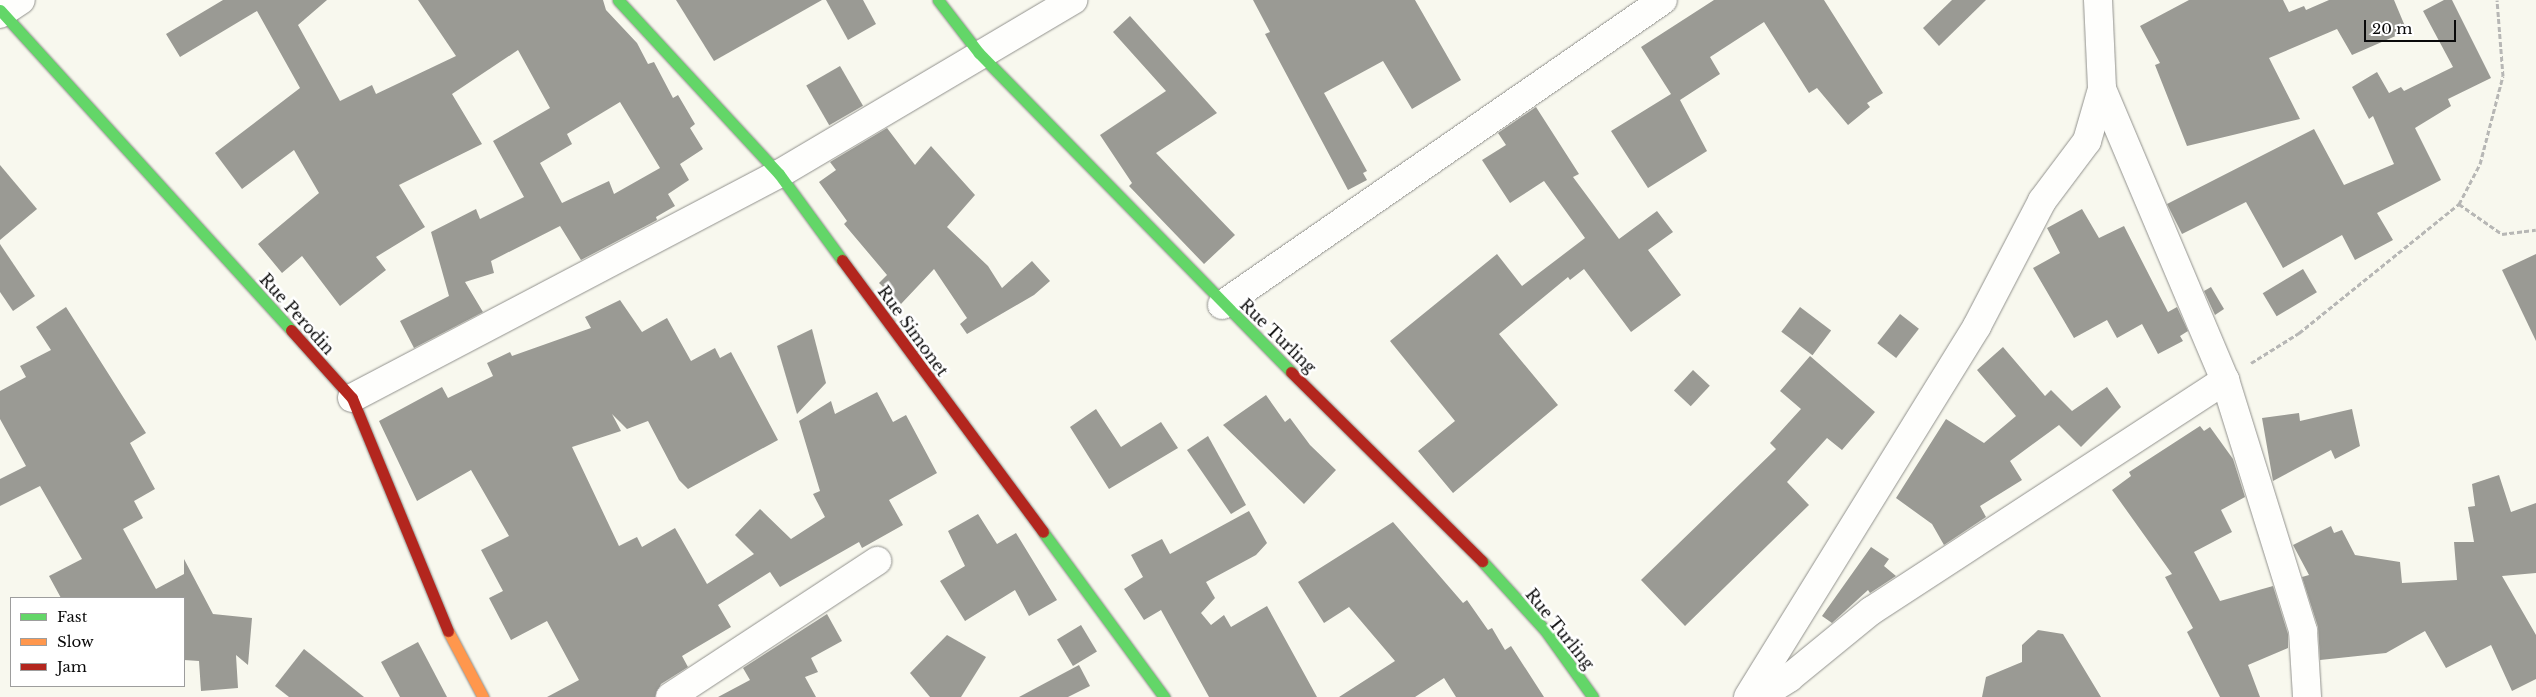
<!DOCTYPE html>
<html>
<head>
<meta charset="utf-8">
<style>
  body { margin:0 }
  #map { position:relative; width:2536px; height:697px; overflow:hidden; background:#f8f8ee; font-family:"Libre Baskerville",serif }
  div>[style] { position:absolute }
  .building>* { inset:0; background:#9a9a94; transform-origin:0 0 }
  .path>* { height:3px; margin-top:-1.5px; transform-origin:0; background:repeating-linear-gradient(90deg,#b7b7b5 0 5px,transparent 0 7.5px) }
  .roads { filter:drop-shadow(0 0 1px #91918d) drop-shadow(0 0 1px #91918d) }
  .street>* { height:28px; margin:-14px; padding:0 14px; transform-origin:14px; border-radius:14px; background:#fefefc }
  .fast>* { height:11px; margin:-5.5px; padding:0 5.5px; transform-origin:5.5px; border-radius:5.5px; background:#63d668 }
  .slow>* { height:11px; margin:-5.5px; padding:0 5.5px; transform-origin:5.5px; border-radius:5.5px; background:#ff974d }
  .jam>* { height:11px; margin:-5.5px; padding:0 5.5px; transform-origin:5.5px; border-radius:5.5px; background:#b3261e }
  span { translate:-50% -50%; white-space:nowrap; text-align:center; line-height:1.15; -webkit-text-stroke:5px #fff; paint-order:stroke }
  .street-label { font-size:16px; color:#0a0a0a }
  .legend { position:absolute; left:10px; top:597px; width:175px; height:90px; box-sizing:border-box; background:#fff; border:1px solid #9d9d9d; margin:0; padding:6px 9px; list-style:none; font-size:15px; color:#0a0a0a }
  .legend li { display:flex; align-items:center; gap:10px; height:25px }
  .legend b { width:25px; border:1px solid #9d9d9d }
  .scale { position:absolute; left:2364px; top:20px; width:92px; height:22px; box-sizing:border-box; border:2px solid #0a0a0a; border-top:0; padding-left:6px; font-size:15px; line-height:18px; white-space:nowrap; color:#0a0a0a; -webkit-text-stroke:4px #fff; paint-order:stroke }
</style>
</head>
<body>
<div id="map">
  <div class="building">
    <div style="clip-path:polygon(evenodd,223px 0,327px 0,298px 25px,340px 101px,372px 85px,376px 94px,456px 56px,418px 0,603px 0,606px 10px,637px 43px,648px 64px,654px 62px,673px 98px,678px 95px,695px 124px,690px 128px,703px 149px,680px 164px,689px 180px,668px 194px,675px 206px,656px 217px,657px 220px,581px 260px,560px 226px,491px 261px,494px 273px,465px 282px,483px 312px,414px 348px,400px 321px,449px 296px,431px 232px,476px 209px,480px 219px,524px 197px,493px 141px,550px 108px,518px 50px,452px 94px,482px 144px,399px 185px,425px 227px,376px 257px,386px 270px,340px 306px,302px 256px,282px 273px,258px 244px,319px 193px,294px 150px,242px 189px,215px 153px,300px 88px,257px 11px,180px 57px,166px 34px,223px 0,620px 102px,660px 168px,614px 194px,609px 181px,562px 203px,540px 163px,572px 144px,567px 134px,620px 102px)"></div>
    <div style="clip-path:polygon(676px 0,822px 0,714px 61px)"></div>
    <div style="clip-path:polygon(826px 0,863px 0,876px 24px,848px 40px)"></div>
    <div style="clip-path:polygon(1253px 0,1415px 0,1461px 80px,1412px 109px,1383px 61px,1324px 93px,1367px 171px,1363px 173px,1367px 180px,1348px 190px,1265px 34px,1270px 32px)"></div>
    <div style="clip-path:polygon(1714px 0,1824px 0,1883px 93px,1867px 103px,1870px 107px,1848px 125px,1817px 88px,1809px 93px,1764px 22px,1710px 57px,1720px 74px,1680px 100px,1707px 151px,1648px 188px,1611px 131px,1671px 94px,1641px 47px)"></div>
    <div style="clip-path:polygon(1952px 0,1986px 0,1939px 46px,1923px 28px)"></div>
    <div style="clip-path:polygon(2189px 0,2283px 0,2289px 12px,2304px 6px,2306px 10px,2329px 0,2394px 0,2407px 31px,2352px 55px,2337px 29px,2269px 58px,2300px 119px,2187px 146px,2155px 65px,2160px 63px,2140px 26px)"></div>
    <div style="clip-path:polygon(2444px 0,2452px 0,2491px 78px,2448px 99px,2451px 106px,2415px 128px,2441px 180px,2377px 213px,2393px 240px,2355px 260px,2342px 235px,2283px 268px,2246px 202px,2182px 234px,2167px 204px,2314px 129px,2344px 185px,2394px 164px,2373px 116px,2369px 119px,2352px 87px,2377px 72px,2389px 93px,2401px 87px,2404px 91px,2453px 67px,2423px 11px)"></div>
    <div style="clip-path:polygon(1130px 16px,1217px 113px,1156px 153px,1235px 235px,1204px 264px,1129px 186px,1132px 183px,1100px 135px,1166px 91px,1113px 32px)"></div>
    <div style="left:840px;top:66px;width:46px;height:39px;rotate:60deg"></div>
    <div style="clip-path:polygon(1536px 107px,1579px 174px,1573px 177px,1619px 239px,1657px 211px,1673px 232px,1648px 250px,1681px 295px,1631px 332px,1584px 269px,1570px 280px,1568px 277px,1499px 334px,1558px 405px,1453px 493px,1418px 451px,1455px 421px,1390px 341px,1497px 254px,1522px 286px,1585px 238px,1544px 181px,1510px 203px,1482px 160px,1506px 145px,1498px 133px)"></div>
    <div style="clip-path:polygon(887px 128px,915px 165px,931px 146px,975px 195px,947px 227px,988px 266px,1002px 288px,1032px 261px,1050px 281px,1034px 295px,967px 334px,960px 324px,967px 318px,934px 269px,901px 304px,879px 283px,887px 275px,844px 224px,847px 221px,819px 182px,836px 170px,830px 162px)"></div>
    <div style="clip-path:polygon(0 165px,37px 209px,0 240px)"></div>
    <div style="clip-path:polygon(2082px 209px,2099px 238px,2124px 226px,2168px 312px,2177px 307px,2188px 331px,2180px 336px,2183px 341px,2158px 354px,2142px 324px,2117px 338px,2107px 320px,2074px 338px,2033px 268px,2060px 253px,2047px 228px)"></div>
    <div style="clip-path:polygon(0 244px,35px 296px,13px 311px,0 292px)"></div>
    <div style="clip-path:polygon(2536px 254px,2536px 341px,2502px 270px)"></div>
    <div style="left:2303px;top:269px;width:27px;height:47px;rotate:59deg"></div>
    <div style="clip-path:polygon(2211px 287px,2224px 309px,2215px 315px,2204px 291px)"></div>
    <div style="clip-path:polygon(620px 300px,642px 332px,667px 318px,691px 361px,715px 348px,720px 358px,731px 352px,778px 440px,688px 489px,679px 480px,648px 421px,627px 429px,612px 414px,621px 431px,572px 447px,619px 546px,637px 537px,642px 547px,675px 528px,707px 584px,754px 554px,735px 535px,760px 509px,791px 539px,825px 517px,813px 494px,820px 491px,799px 421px,831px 401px,835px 414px,877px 392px,893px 422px,906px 415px,937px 473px,889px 500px,903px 525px,862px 548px,859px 542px,780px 587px,770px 572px,718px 605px,731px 627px,682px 656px,688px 667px,661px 684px,655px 697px,547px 697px,579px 680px,547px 621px,511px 640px,489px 598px,503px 591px,481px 550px,509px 536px,471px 470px,417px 501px,379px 421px,442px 387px,448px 398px,493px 376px,487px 363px,510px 352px,512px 356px,591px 328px,585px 317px)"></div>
    <div style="clip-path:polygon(66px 307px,146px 433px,130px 443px,155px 489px,134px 501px,143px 518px,123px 529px,156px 589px,184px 574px,184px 559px,213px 614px,252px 618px,248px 665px,236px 655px,238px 688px,201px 691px,199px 661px,184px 660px,184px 598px,61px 598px,49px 576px,82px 559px,40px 486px,0 506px,0 479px,26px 466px,0 419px,0 391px,26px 377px,20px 366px,51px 350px,36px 327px)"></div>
    <div style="left:1800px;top:307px;width:39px;height:31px;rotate:37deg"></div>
    <div style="left:1900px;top:314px;width:24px;height:37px;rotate:38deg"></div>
    <div style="clip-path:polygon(812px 329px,826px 383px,797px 414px,777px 346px)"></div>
    <div style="clip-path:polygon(2003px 347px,2045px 396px,2051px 390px,2072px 411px,2107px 387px,2121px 407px,2081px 447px,2059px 425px,2010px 461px,2022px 480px,1980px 506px,1986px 517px,1944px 545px,1932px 524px,1896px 498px,1946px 419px,1984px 443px,2016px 416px,1977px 370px)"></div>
    <div style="clip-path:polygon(1810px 356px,1875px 412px,1842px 450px,1827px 438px,1787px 482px,1809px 505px,1685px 626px,1641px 580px,1776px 449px,1770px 443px,1801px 409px,1780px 391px)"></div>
    <div style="left:1693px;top:370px;width:23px;height:28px;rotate:43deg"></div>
    <div style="clip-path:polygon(1266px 395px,1285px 422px,1290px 418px,1310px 445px,1336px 470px,1304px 504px,1223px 425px)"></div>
    <div style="clip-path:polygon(1096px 409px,1121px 447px,1161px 422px,1178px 448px,1109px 489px,1070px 427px)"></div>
    <div style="clip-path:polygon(2352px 409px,2360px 446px,2335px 459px,2331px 450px,2273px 481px,2262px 418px,2299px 413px,2300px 421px)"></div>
    <div style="clip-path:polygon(2200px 426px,2204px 431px,2210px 427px,2233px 459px,2245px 497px,2221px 510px,2232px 532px,2194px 552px,2220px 601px,2273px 586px,2288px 634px,2288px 648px,2248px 665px,2260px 697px,2220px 697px,2187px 632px,2193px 628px,2165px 577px,2172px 574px,2112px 490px,2131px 476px,2129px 472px)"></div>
    <div style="clip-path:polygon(1208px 436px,1246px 505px,1231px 514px,1187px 450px)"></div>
    <div style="clip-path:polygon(2499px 475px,2511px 512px,2536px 503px,2536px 573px,2502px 576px,2536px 635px,2536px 679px,2512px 691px,2491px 645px,2446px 668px,2425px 631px,2386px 653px,2320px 660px,2318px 627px,2302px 577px,2309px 575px,2293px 545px,2331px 526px,2334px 533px,2342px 530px,2355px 555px,2400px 562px,2402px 583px,2457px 580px,2454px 542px,2474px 542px,2468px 507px,2475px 506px,2472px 484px)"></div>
    <div style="clip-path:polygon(1249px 511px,1267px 543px,1256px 555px,1206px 582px,1215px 598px,1201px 613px,1211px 625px,1224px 615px,1231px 627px,1267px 606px,1317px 697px,1209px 697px,1161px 610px,1144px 620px,1124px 589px,1143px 577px,1131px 555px,1162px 539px,1170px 554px)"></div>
    <div style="clip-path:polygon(978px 514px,997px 544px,1016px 533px,1057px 600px,1029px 616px,1015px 590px,965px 621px,940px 581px,965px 566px,948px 531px)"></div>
    <div style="clip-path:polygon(1393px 522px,1463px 603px,1467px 600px,1488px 630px,1492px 628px,1505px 650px,1511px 646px,1544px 697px,1456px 697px,1444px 678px,1415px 697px,1339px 697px,1395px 661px,1349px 607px,1324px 623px,1298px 582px)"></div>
    <div style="clip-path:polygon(1871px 547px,1889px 559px,1884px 566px,1896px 576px,1870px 593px,1868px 590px,1832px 623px,1822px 616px)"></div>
    <div style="clip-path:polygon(827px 614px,842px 641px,811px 658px,818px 672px,805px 677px,816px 697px,718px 697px,750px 680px,743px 668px)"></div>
    <div style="left:1081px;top:625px;width:31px;height:28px;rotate:59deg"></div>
    <div style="clip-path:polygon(2038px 630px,2063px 634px,2101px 697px,1982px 697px,1986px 677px,2022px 662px,2022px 645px)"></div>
    <div style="clip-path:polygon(947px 635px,986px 657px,961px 697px,930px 697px,910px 673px)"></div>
    <div style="clip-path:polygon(418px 642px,447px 697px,400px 697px,381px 662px)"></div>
    <div style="clip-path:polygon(304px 649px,364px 697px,289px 697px,275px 686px)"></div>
    <div style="clip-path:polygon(1079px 665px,1090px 686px,1068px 697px,1019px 697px)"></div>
  </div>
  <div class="path">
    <div style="left:2459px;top:204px;width:45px;rotate:-62.3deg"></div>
    <div style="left:2480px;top:164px;width:91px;rotate:-75.4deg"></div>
    <div style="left:2503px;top:76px;width:76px;rotate:-94.5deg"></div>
    <div style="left:2251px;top:363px;width:57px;rotate:-32deg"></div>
    <div style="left:2299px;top:333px;width:206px;rotate:-38.9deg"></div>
    <div style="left:2459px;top:204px;width:52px;rotate:34.9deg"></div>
    <div style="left:2502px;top:234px;width:34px;rotate:-7deg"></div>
  </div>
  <div class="roads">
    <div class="street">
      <div style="left:2098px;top:0;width:89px;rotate:87.4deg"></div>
      <div style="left:2102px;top:89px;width:316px;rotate:67.1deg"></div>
      <div style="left:2225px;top:380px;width:263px;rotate:72.7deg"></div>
      <div style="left:2303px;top:631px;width:66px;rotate:86.5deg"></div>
      <div style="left:0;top:14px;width:25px;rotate:-34deg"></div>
      <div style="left:1222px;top:305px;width:536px;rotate:-34.67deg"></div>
      <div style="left:352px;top:398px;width:482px;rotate:-27.7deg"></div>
      <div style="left:779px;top:174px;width:342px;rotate:-30.6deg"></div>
      <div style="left:670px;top:697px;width:248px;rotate:-33.3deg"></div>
      <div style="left:1748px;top:697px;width:436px;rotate:-58.3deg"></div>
      <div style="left:1977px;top:326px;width:141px;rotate:-62.5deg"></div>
      <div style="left:2042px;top:201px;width:75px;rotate:-53.1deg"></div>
      <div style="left:2087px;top:141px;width:54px;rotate:-73.9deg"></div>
      <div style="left:1759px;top:697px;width:36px;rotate:-32deg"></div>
      <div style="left:1789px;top:678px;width:106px;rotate:-39.3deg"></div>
      <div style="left:1871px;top:611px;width:423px;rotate:-33.1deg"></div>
    </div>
    <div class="fast">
      <div style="left:618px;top:0;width:237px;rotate:47.2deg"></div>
      <div style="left:779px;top:174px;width:107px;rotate:53.8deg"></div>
      <div style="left:938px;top:0;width:67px;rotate:52.3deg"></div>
      <div style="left:979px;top:53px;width:446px;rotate:45.6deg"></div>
      <div style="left:0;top:10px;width:433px;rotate:47.7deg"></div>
      <div style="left:1043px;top:532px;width:205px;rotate:53.7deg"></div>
      <div style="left:1482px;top:561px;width:93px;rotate:47.6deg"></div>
      <div style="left:1545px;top:630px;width:82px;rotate:54.4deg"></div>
    </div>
    <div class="slow">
      <div style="left:448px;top:631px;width:75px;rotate:62.1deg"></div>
    </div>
    <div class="jam">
      <div style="left:842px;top:260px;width:338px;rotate:53.5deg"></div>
      <div style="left:291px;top:330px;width:91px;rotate:48.1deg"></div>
      <div style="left:352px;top:398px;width:252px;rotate:67.6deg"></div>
      <div style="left:1291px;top:372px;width:269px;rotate:44.7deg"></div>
    </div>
  </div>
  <div class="street-label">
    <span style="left:297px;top:314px;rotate:48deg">Rue Perodin</span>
    <span style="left:913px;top:331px;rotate:54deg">Rue Simonet</span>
    <span style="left:1278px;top:336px;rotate:44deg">Rue Turling</span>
    <span style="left:1560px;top:629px;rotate:51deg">Rue Turling</span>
  </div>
  <ul class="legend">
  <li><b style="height:6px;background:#63d668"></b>Fast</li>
  <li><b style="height:6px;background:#ff974d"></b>Slow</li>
  <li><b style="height:6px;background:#b3261e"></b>Jam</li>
  </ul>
  <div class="scale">20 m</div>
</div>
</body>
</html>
